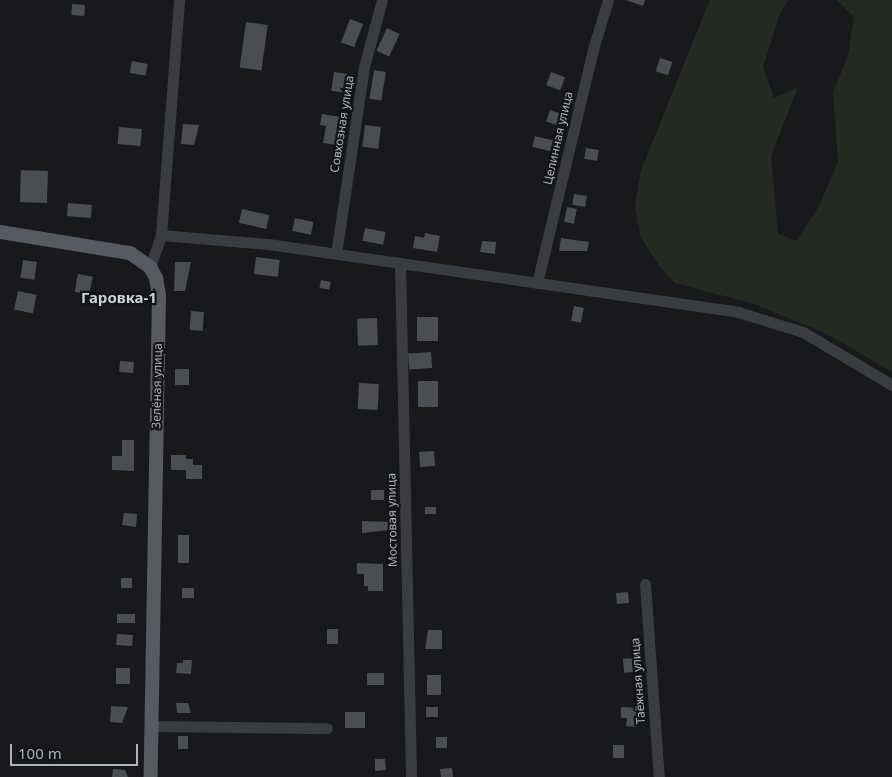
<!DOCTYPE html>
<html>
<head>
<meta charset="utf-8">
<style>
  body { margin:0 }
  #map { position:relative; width:892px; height:777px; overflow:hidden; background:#19191b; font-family:"Noto Sans",sans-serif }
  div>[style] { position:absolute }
  .green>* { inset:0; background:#242a23 }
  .building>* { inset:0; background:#4b4d50; transform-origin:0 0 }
  .minor>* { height:11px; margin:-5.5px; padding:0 5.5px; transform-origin:5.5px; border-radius:5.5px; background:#3a3c3f }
  .major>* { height:14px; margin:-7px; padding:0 7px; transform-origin:7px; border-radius:7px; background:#575a5e }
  span { translate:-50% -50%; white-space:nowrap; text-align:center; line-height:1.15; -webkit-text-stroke:4.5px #141416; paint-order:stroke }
  .street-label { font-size:12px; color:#adb4b9 }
  .quarter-label { font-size:15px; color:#cdd2d5; font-weight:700 }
  .scale { position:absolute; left:10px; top:744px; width:128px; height:22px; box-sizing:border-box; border:2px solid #adb4b9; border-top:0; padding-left:6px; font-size:15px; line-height:18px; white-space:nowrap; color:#adb4b9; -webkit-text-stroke:4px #141416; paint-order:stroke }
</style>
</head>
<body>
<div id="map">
  <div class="green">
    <div style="clip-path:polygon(710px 0,789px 0,780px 13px,763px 67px,774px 98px,798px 87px,771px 156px,778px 234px,796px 241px,819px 206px,838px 162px,833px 92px,848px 56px,854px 17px,837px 0,892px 0,892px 372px,827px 334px,754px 304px,675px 283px,660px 267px,640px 236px,635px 206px,641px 170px)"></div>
  </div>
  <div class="building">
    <div style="clip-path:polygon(626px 0,645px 0,643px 6px)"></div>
    <div style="left:72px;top:4px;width:13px;height:11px;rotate:4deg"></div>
    <div style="left:350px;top:19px;width:14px;height:25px;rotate:21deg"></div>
    <div style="left:246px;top:22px;width:22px;height:46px;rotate:8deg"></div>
    <div style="left:387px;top:28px;width:14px;height:25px;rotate:25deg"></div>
    <div style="left:660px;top:58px;width:13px;height:14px;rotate:18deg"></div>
    <div style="left:132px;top:61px;width:16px;height:12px;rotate:11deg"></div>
    <div style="left:374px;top:70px;width:12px;height:29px;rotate:9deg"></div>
    <div style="left:334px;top:72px;width:14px;height:19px;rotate:8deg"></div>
    <div style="left:551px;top:72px;width:15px;height:14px;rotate:20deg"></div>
    <div style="left:550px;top:110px;width:13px;height:12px;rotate:18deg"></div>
    <div style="clip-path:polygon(322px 114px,341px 117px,337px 145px,323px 143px,326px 126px,320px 125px)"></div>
    <div style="clip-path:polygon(183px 124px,199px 125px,194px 145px,181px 144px)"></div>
    <div style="left:365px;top:125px;width:16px;height:22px;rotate:7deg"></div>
    <div style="left:119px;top:127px;width:23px;height:17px;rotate:5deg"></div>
    <div style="left:535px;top:136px;width:25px;height:11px;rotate:14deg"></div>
    <div style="left:586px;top:148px;width:13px;height:11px;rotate:9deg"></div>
    <div style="left:21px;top:170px;width:27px;height:32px;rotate:2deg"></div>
    <div style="left:574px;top:194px;width:13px;height:11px;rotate:9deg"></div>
    <div style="left:68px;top:203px;width:24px;height:13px;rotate:5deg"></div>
    <div style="left:567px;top:207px;width:10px;height:15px;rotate:11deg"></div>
    <div style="left:242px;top:209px;width:28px;height:14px;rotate:13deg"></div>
    <div style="left:295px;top:218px;width:19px;height:13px;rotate:12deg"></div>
    <div style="left:365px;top:228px;width:21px;height:13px;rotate:11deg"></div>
    <div style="clip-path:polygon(425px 233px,440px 236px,437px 252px,413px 248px,415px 236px,424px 238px)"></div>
    <div style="clip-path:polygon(561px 238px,589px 242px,587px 251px,559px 251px)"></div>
    <div style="clip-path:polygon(482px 241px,496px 242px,495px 254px,480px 252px)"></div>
    <div style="left:256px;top:257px;width:24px;height:17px;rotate:7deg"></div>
    <div style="left:23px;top:260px;width:14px;height:18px;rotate:8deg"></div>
    <div style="clip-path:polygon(175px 262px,191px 262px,185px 291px,174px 291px)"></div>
    <div style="left:78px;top:274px;width:15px;height:18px;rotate:11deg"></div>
    <div style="left:321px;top:280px;width:10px;height:8px;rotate:11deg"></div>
    <div style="left:18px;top:291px;width:19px;height:19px;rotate:12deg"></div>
    <div style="left:574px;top:306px;width:10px;height:15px;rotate:11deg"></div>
    <div style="left:191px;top:311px;width:13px;height:19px;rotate:4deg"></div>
    <div style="left:417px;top:317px;width:21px;height:24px"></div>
    <div style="left:377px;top:318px;width:27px;height:20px;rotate:88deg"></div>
    <div style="left:431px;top:352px;width:16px;height:23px;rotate:86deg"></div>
    <div style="left:120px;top:361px;width:14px;height:11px;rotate:4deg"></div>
    <div style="left:189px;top:369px;width:16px;height:14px;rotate:90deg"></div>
    <div style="left:418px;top:381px;width:20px;height:26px"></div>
    <div style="left:359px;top:383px;width:20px;height:26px;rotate:3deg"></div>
    <div style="clip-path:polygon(122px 440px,134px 440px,134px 471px,112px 470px,112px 456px,122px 456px)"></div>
    <div style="left:434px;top:451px;width:15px;height:15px;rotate:86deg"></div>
    <div style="clip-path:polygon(171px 455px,186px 455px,186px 459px,193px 459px,193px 465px,202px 465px,202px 479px,186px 479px,186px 470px,171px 470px)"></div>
    <div style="left:371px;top:490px;width:13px;height:10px"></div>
    <div style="left:425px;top:507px;width:11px;height:7px"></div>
    <div style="clip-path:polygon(124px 513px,137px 514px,136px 527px,122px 525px)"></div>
    <div style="clip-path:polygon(362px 521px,390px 522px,390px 530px,362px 533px)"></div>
    <div style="left:178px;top:535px;width:11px;height:28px"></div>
    <div style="clip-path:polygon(357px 563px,383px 564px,383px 591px,368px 591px,368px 586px,364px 586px,364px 574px,357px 574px)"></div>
    <div style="left:121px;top:578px;width:11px;height:10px"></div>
    <div style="left:182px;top:588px;width:12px;height:10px"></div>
    <div style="left:628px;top:592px;width:11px;height:12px;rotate:85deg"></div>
    <div style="left:117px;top:614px;width:18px;height:9px"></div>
    <div style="left:338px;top:629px;width:15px;height:11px;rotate:90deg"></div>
    <div style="clip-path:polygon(428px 630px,442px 630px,442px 649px,425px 649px)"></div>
    <div style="left:117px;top:634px;width:16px;height:11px;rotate:4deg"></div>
    <div style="left:635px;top:658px;width:14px;height:12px;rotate:86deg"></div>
    <div style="clip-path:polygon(183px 660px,192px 660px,191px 674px,176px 673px,177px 663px,183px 663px)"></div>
    <div style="left:116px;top:668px;width:14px;height:16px"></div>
    <div style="left:367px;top:673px;width:17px;height:12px"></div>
    <div style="left:427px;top:675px;width:14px;height:20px"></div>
    <div style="clip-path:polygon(176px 703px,188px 703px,191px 713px,177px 713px)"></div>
    <div style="clip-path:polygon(111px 706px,128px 707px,122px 723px,110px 722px)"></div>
    <div style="left:438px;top:707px;width:10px;height:12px;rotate:90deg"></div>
    <div style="clip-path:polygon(621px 707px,639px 708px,637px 727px,626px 726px,627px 718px,621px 718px)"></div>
    <div style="left:365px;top:712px;width:16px;height:20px;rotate:90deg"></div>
    <div style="left:178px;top:736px;width:10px;height:13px"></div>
    <div style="left:436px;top:737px;width:11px;height:11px"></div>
    <div style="left:613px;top:745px;width:11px;height:13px"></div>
    <div style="clip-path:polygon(375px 759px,385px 759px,386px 770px,375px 771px)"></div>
    <div style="clip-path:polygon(452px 768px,453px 777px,441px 777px,440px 769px)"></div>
    <div style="clip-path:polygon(113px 769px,125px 770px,128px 777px,112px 777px)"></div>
  </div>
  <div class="minor">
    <div style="left:161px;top:235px;width:107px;rotate:4.8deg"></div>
    <div style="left:268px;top:244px;width:475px;rotate:8.2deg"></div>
    <div style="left:738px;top:312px;width:68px;rotate:17.1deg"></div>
    <div style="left:803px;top:332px;width:104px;rotate:30.8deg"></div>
    <div style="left:336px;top:254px;width:189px;rotate:-81.5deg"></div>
    <div style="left:364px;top:67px;width:69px;rotate:-75deg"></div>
    <div style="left:400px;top:263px;width:514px;rotate:88.77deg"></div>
    <div style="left:150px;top:267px;width:34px;rotate:-71deg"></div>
    <div style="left:161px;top:235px;width:236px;rotate:-85.6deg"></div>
    <div style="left:537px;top:283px;width:244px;rotate:-76.5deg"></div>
    <div style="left:594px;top:46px;width:48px;rotate:-73.1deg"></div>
    <div style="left:645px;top:584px;width:194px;rotate:85.9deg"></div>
    <div style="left:152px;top:726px;width:175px;rotate:0.7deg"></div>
  </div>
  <div class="major">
    <div style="left:0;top:232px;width:132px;rotate:9.2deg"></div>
    <div style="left:130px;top:253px;width:24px;rotate:35deg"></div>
    <div style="left:150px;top:267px;width:13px;rotate:61deg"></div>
    <div style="left:156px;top:278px;width:17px;rotate:80deg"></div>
    <div style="left:159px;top:295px;width:482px;rotate:91deg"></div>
  </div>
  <div class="street-label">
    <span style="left:342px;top:124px;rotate:-81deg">Совхозная улица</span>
    <span style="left:558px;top:138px;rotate:-77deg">Целинная улица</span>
    <span style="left:157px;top:386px;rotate:-89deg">Зелёная улица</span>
    <span style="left:392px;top:520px;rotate:-91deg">Мостовая улица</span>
    <span style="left:638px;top:681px;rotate:-94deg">Таёжная улица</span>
  </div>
  <div class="quarter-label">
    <span style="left:119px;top:298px">Гаровка-1</span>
  </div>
  <div class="scale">100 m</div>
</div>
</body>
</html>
